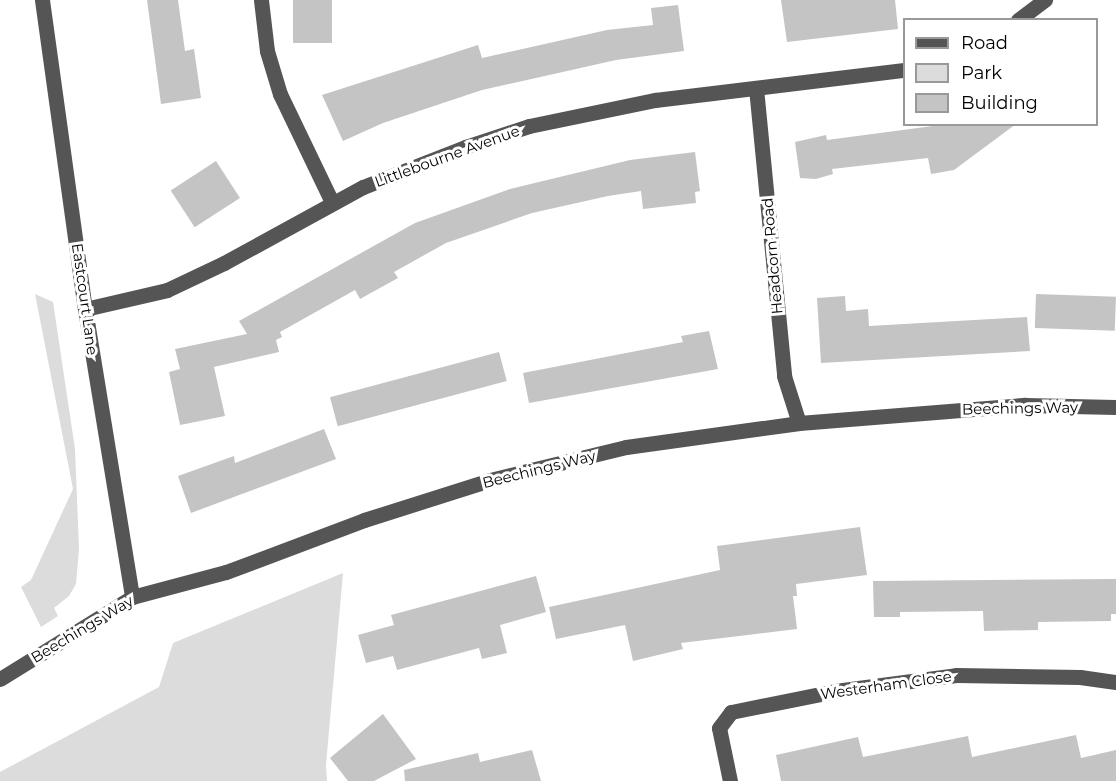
<!DOCTYPE html>
<html>
<head>
<meta charset="utf-8">
<style>
  body { margin:0 }
  #map { position:relative; width:1116px; height:781px; overflow:hidden; background:#fff; font-family:Montserrat,sans-serif }
  div>[style] { position:absolute }
  .green>* { inset:0; background:#dcdcdc }
  .building>* { inset:0; background:#c4c4c4; transform-origin:0 0 }
  .minor>* { height:15px; margin:-7.5px; padding:0 7.5px; transform-origin:7.5px; border-radius:7.5px; background:#555 }
  span { translate:-50% -50%; white-space:nowrap; text-align:center; line-height:1.15; -webkit-text-stroke:6px #fff; paint-order:stroke }
  .street-label { font-size:15px; color:#000 }
  .legend { position:absolute; left:903px; top:18px; width:195px; height:108px; box-sizing:border-box; background:#fff; border:2px solid #999; margin:0; padding:8px 10px; list-style:none; font-size:18px; color:#000 }
  .legend li { display:flex; align-items:center; gap:12px; height:30px }
  .legend b { width:30px; border:2px solid #999 }
</style>
</head>
<body>
<div id="map">
  <div class="green">
    <div style="clip-path:polygon(35px 294px,53px 302px,75px 449px,79px 549px,76px 584px,69px 596px,54px 608px,58px 616px,41px 627px,21px 587px,31px 580px,73px 489px)"></div>
    <div style="clip-path:polygon(343px 573px,326px 765px,327px 781px,0 781px,0 772px,159px 687px,173px 643px)"></div>
  </div>
  <div class="building">
    <div style="clip-path:polygon(147px 0,178px 0,185px 51px,194px 49px,201px 98px,161px 104px)"></div>
    <div style="left:293px;top:0;width:39px;height:43px"></div>
    <div style="clip-path:polygon(781px 0,895px 0,898px 29px,787px 42px)"></div>
    <div style="clip-path:polygon(678px 5px,684px 51px,616px 60px,482px 90px,383px 123px,343px 141px,322px 95px,478px 45px,482px 58px,607px 30px,653px 25px,651px 8px)"></div>
    <div style="clip-path:polygon(948px 124px,1016px 124px,954px 170px,931px 174px,928px 158px,832px 169px,833px 174px,816px 179px,800px 178px,795px 142px,826px 135px,827px 140px)"></div>
    <div style="clip-path:polygon(695px 152px,700px 191px,695px 192px,696px 203px,643px 209px,641px 191px,608px 196px,532px 213px,446px 243px,394px 272px,398px 278px,360px 299px,355px 290px,280px 332px,282px 337px,276px 340px,279px 352px,214px 367px,225px 416px,180px 425px,169px 372px,180px 369px,175px 349px,247px 334px,239px 321px,415px 223px,510px 189px,630px 160px)"></div>
    <div style="left:216px;top:161px;width:44px;height:54px;rotate:57deg"></div>
    <div style="left:1036px;top:294px;width:80px;height:34px;rotate:2deg"></div>
    <div style="clip-path:polygon(845px 296px,846px 311px,868px 309px,869px 326px,1027px 317px,1030px 351px,821px 363px,817px 298px)"></div>
    <div style="clip-path:polygon(709px 331px,718px 369px,529px 403px,523px 373px,683px 342px,681px 336px)"></div>
    <div style="left:499px;top:352px;width:30px;height:175px;rotate:75deg"></div>
    <div style="clip-path:polygon(324px 429px,336px 459px,191px 513px,178px 476px,234px 456px,235px 463px)"></div>
    <div style="clip-path:polygon(860px 527px,867px 575px,796px 584px,797px 596px,793px 596px,797px 629px,681px 643px,683px 649px,633px 661px,625px 625px,556px 639px,549px 607px,720px 570px,717px 546px)"></div>
    <div style="clip-path:polygon(536px 576px,546px 612px,500px 625px,507px 653px,482px 659px,479px 648px,397px 670px,393px 656px,366px 663px,358px 635px,394px 625px,391px 615px)"></div>
    <div style="clip-path:polygon(1116px 579px,1116px 614px,1111px 614px,1111px 621px,1038px 622px,1038px 630px,984px 631px,983px 611px,900px 612px,900px 617px,874px 617px,873px 581px)"></div>
    <div style="clip-path:polygon(383px 714px,416px 759px,374px 781px,348px 781px,330px 758px)"></div>
    <div style="clip-path:polygon(1076px 735px,1081px 758px,1116px 750px,1116px 781px,781px 781px,776px 755px,858px 737px,863px 757px,968px 736px,972px 757px)"></div>
    <div style="clip-path:polygon(532px 750px,541px 781px,405px 781px,404px 770px,478px 753px,480px 762px)"></div>
  </div>
  <div class="minor">
    <div style="left:42px;top:0;width:312px;rotate:82.1deg"></div>
    <div style="left:85px;top:309px;width:292px;rotate:80.7deg"></div>
    <div style="left:261px;top:0;width:51px;rotate:83.3deg"></div>
    <div style="left:267px;top:51px;width:45px;rotate:73.2deg"></div>
    <div style="left:280px;top:94px;width:120px;rotate:64.3deg"></div>
    <div style="left:1018px;top:20px;width:34px;rotate:-37deg"></div>
    <div style="left:756px;top:88px;width:289px;rotate:84.4deg"></div>
    <div style="left:784px;top:376px;width:49px;rotate:72.3deg"></div>
    <div style="left:85px;top:309px;width:84px;rotate:-13deg"></div>
    <div style="left:167px;top:290px;width:63px;rotate:-25.3deg"></div>
    <div style="left:224px;top:263px;width:158px;rotate:-28.7deg"></div>
    <div style="left:363px;top:187px;width:110px;rotate:-21.4deg"></div>
    <div style="left:465px;top:147px;width:67px;rotate:-18.2deg"></div>
    <div style="left:529px;top:126px;width:129px;rotate:-11.7deg"></div>
    <div style="left:655px;top:100px;width:251px;rotate:-6.9deg"></div>
    <div style="left:0;top:679px;width:155px;rotate:-31.8deg"></div>
    <div style="left:132px;top:597px;width:97px;rotate:-14.9deg"></div>
    <div style="left:226px;top:572px;width:147px;rotate:-20.6deg"></div>
    <div style="left:364px;top:520px;width:132px;rotate:-17.6deg"></div>
    <div style="left:490px;top:480px;width:140px;rotate:-13.6deg"></div>
    <div style="left:626px;top:447px;width:175px;rotate:-7.9deg"></div>
    <div style="left:799px;top:423px;width:227px;rotate:-4.6deg"></div>
    <div style="left:1025px;top:405px;width:91px;rotate:1.3deg"></div>
    <div style="left:730px;top:781px;width:54px;rotate:-101.7deg"></div>
    <div style="left:719px;top:728px;width:20px;rotate:-53deg"></div>
    <div style="left:731px;top:712px;width:106px;rotate:-11.4deg"></div>
    <div style="left:835px;top:691px;width:122px;rotate:-7.5deg"></div>
    <div style="left:956px;top:675px;width:124px;rotate:0.9deg"></div>
    <div style="left:1080px;top:677px;width:36px;rotate:8deg"></div>
  </div>
  <div class="street-label">
    <span style="left:447px;top:156px;rotate:-20deg">Littlebourne Avenue</span>
    <span style="left:772px;top:256px;rotate:-95deg">Headcorn Road</span>
    <span style="left:85px;top:299px;rotate:82deg">Eastcourt Lane</span>
    <span style="left:1020px;top:408px;rotate:-1deg">Beechings Way</span>
    <span style="left:539px;top:469px;rotate:-14deg">Beechings Way</span>
    <span style="left:82px;top:629px;rotate:-31deg">Beechings Way</span>
    <span style="left:886px;top:685px;rotate:-8deg">Westerham Close</span>
  </div>
  <ul class="legend">
  <li><b style="height:8px;background:#555"></b>Road</li>
  <li><b style="height:16px;background:#dcdcdc"></b>Park</li>
  <li><b style="height:16px;background:#c4c4c4"></b>Building</li>
  </ul>
</div>
</body>
</html>
